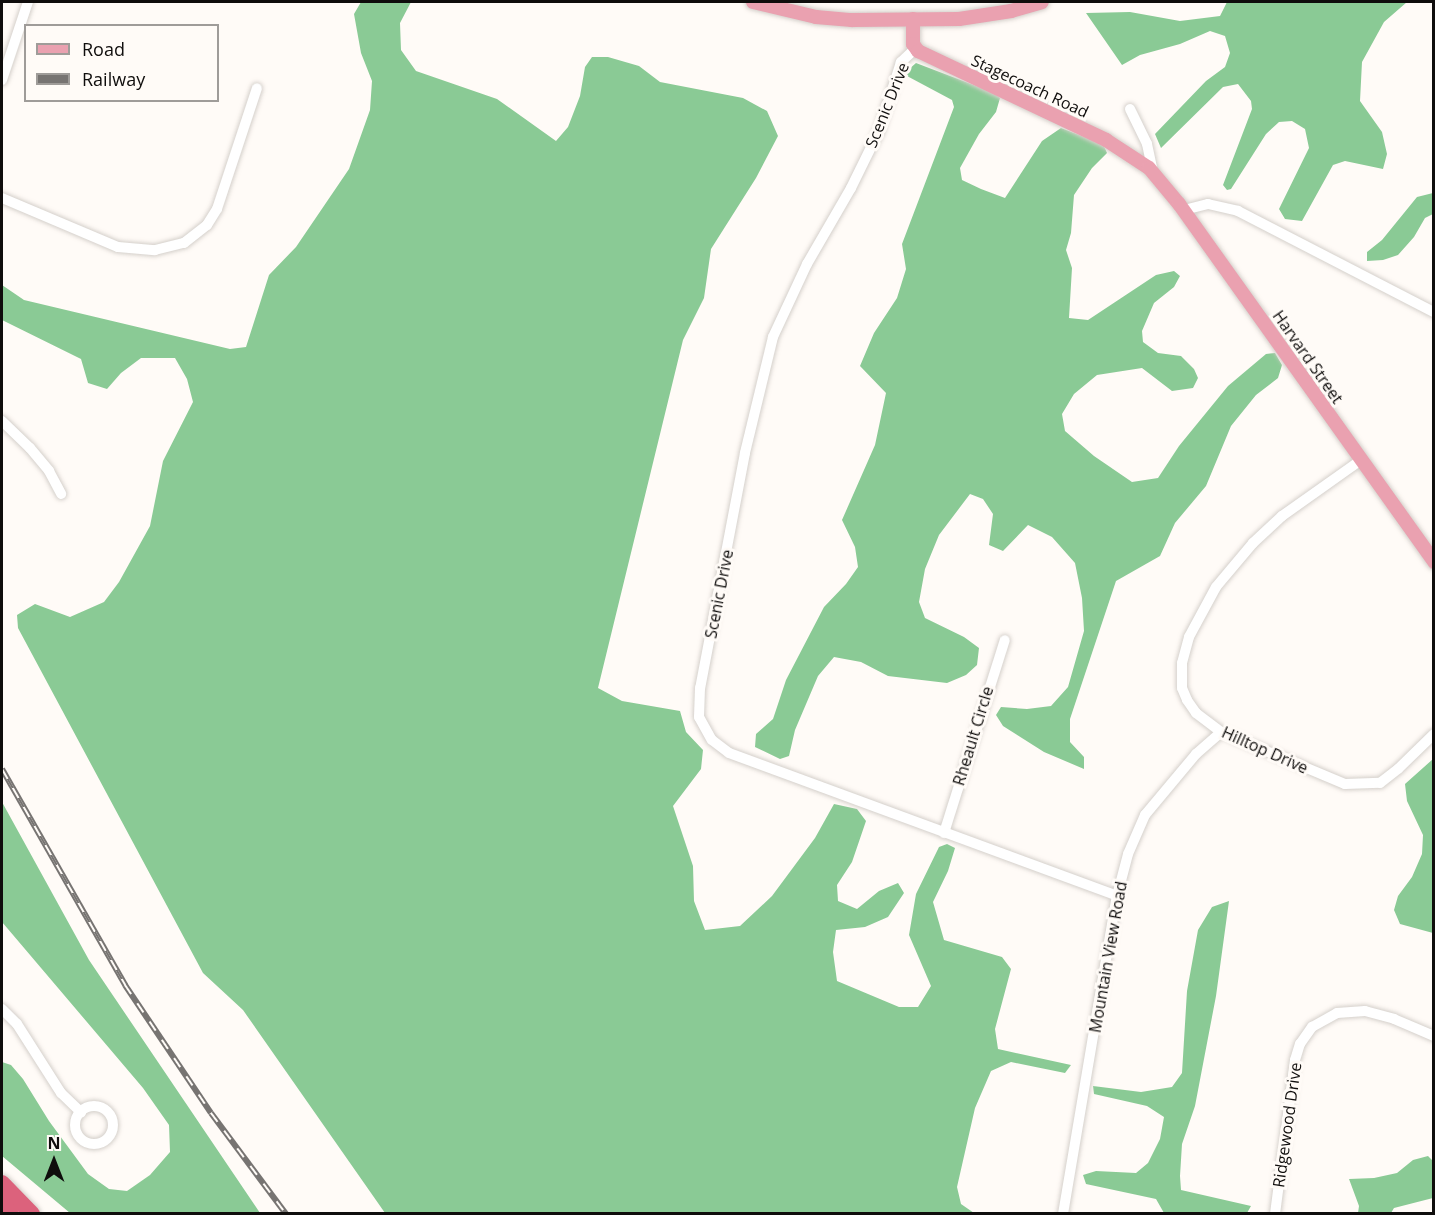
<!DOCTYPE html>
<html>
<head>
<meta charset="utf-8">
<style>
  body { margin:0 }
  #map { position:relative; width:1435px; height:1215px; overflow:hidden; background:#fffbf7; font-family:"Open Sans",sans-serif }
  div>[style] { position:absolute }
  .forest>* { inset:0; background:#8aca95 }
  .roads { filter:drop-shadow(0 0 2px #d5d0cb) drop-shadow(0 0 2px #d5d0cb) }
  .minor>* { height:10px; margin:-5px; padding:0 5px; transform-origin:5px; border-radius:5px; background:#fff }
  .minor>.ring { margin:-5px; padding:0; box-sizing:content-box; background:none; border:10px solid #fff; border-radius:50% }
  .major>* { height:14px; margin:-7px; padding:0 7px; transform-origin:7px; border-radius:7px; background:#eaa1b0 }
  .highway>* { height:16px; margin:-8px; padding:0 8px; transform-origin:8px; border-radius:8px; background:#dc627c }
  .rail>* { height:6px; margin-top:-3px; transform-origin:0; background:repeating-linear-gradient(90deg,#fffbf7 0 11px,#777472 0 22px); box-sizing:border-box; border-block:2px solid #777472 }
  span { translate:-50% -50%; white-space:nowrap; text-align:center; line-height:1.15; -webkit-text-stroke:6px #fffbf7; paint-order:stroke }
  .street-label { font-size:16px; color:#0f0d0c }
  .frame { position:absolute; inset:0; border:3px solid #0f0d0c; pointer-events:none }
  .legend { position:absolute; left:24px; top:24px; width:195px; height:78px; box-sizing:border-box; background:#fffbf7; border:2px solid #9f9c99; margin:0; padding:8px 10px; list-style:none; font-size:18px; color:#0f0d0c }
  .legend li { display:flex; align-items:center; gap:12px; height:30px }
  .legend b { width:30px; border:2px solid #9f9c99 }
  .north { position:absolute; left:24px; top:1131px; width:60px; height:60px; -webkit-text-stroke:4px #fffbf7; paint-order:stroke; rotate:0deg; font-size:16px; font-weight:700; line-height:24px; text-align:center; color:#0f0d0c }
  .north::after { content:''; display:block; margin:auto; width:21px; height:27px; background:#0f0d0c; clip-path:polygon(50% 0,100% 100%,50% 72%,0 100%) }
</style>
</head>
<body>
<div id="map">
  <div class="forest">
    <div style="clip-path:polygon(361px 2px,411px 2px,400px 23px,401px 50px,416px 71px,497px 99px,556px 141px,568px 127px,580px 96px,585px 67px,592px 57px,608px 57px,639px 66px,660px 82px,743px 98px,767px 111px,778px 136px,756px 178px,711px 249px,704px 298px,683px 340px,598px 688px,622px 701px,680px 711px,686px 732px,703px 750px,701px 769px,673px 806px,693px 866px,694px 901px,705px 930px,740px 926px,772px 896px,815px 838px,834px 804px,857px 809px,866px 821px,852px 862px,837px 885px,838px 901px,857px 909px,879px 891px,898px 883px,904px 893px,888px 917px,865px 927px,836px 930px,833px 952px,837px 981px,899px 1007px,918px 1007px,931px 986px,909px 935px,916px 894px,939px 847px,947px 844px,955px 848px,948px 871px,933px 902px,944px 940px,1002px 957px,1011px 969px,995px 1029px,998px 1049px,1071px 1065px,1065px 1073px,1011px 1062px,991px 1071px,975px 1108px,957px 1187px,961px 1204px,974px 1213px,385px 1213px,243px 1010px,203px 973px,18px 628px,17px 615px,35px 604px,70px 617px,104px 602px,119px 582px,150px 526px,163px 461px,193px 402px,187px 379px,175px 358px,141px 358px,121px 373px,107px 389px,88px 383px,81px 359px,2px 320px,2px 285px,24px 300px,230px 349px,246px 347px,269px 275px,296px 247px,349px 169px,370px 110px,372px 81px,361px 53px,354px 14px)"></div>
    <div style="clip-path:polygon(1227px 2px,1407px 2px,1384px 22px,1362px 62px,1360px 101px,1382px 132px,1387px 154px,1383px 169px,1345px 161px,1333px 165px,1302px 221px,1285px 219px,1279px 209px,1309px 148px,1305px 129px,1292px 121px,1279px 122px,1266px 134px,1231px 189px,1227px 190px,1223px 185px,1252px 109px,1251px 101px,1238px 84px,1223px 87px,1161px 148px,1155px 134px,1206px 81px,1225px 67px,1230px 53px,1225px 36px,1210px 31px,1180px 44px,1140px 55px,1122px 65px,1086px 13px,1130px 12px,1180px 21px,1220px 16px)"></div>
    <div style="clip-path:polygon(916px 63px,992px 92px,1000px 98px,996px 112px,979px 134px,960px 168px,962px 180px,981px 189px,1005px 198px,1042px 141px,1061px 128px,1103px 144px,1107px 153px,1092px 168px,1074px 195px,1071px 233px,1066px 250px,1072px 268px,1069px 318px,1088px 320px,1156px 275px,1174px 271px,1180px 276px,1174px 287px,1154px 303px,1142px 331px,1143px 342px,1158px 353px,1181px 356px,1194px 369px,1198px 378px,1193px 388px,1172px 391px,1142px 368px,1097px 375px,1074px 394px,1062px 414px,1065px 431px,1094px 456px,1132px 482px,1158px 478px,1179px 446px,1228px 386px,1266px 354px,1275px 353px,1282px 365px,1278px 378px,1256px 395px,1231px 426px,1206px 486px,1175px 523px,1160px 556px,1116px 581px,1070px 719px,1070px 742px,1084px 757px,1084px 769px,1044px 752px,1003px 726px,996px 715px,1001px 707px,1027px 709px,1051px 706px,1068px 687px,1084px 631px,1082px 598px,1075px 563px,1052px 537px,1028px 525px,1003px 551px,989px 545px,993px 514px,983px 499px,970px 494px,939px 535px,925px 569px,919px 602px,925px 618px,964px 637px,979px 648px,977px 665px,966px 675px,947px 683px,888px 676px,861px 662px,834px 657px,818px 676px,795px 730px,789px 756px,780px 759px,755px 747px,756px 734px,773px 719px,786px 680px,824px 607px,846px 584px,858px 567px,855px 547px,842px 520px,875px 445px,886px 393px,860px 366px,874px 333px,897px 298px,906px 269px,902px 244px,954px 107px,952px 100px,907px 76px,908px 70px)"></div>
    <div style="clip-path:polygon(1433px 193px,1433px 214px,1425px 218px,1414px 237px,1398px 255px,1383px 260px,1367px 261px,1367px 252px,1382px 240px,1417px 197px)"></div>
    <div style="clip-path:polygon(1433px 759px,1433px 933px,1400px 924px,1394px 910px,1398px 896px,1412px 877px,1422px 854px,1423px 835px,1407px 801px,1405px 784px)"></div>
    <div style="clip-path:polygon(2px 802px,89px 960px,260px 1213px,70px 1213px,2px 1156px,2px 1062px,11px 1065px,23px 1079px,49px 1121px,88px 1174px,109px 1189px,127px 1191px,150px 1175px,170px 1152px,169px 1125px,143px 1088px,2px 922px)"></div>
    <div style="clip-path:polygon(1229px 901px,1216px 996px,1195px 1106px,1182px 1144px,1180px 1176px,1181px 1190px,1251px 1206px,1247px 1213px,1164px 1213px,1156px 1199px,1086px 1184px,1083px 1175px,1096px 1171px,1136px 1173px,1148px 1163px,1160px 1139px,1164px 1117px,1147px 1106px,1094px 1094px,1093px 1086px,1141px 1092px,1172px 1087px,1182px 1073px,1187px 991px,1198px 930px,1212px 907px)"></div>
    <div style="clip-path:polygon(1428px 1156px,1433px 1161px,1433px 1198px,1394px 1208px,1391px 1213px,1358px 1213px,1359px 1206px,1349px 1179px,1374px 1178px,1397px 1173px,1413px 1160px)"></div>
  </div>
  <div class="roads">
    <div class="minor">
      <div style="left:916px;top:48px;width:21px;rotate:137deg"></div>
      <div style="left:901px;top:62px;width:72px;rotate:107.7deg"></div>
      <div style="left:879px;top:131px;width:64px;rotate:116.2deg"></div>
      <div style="left:851px;top:188px;width:88px;rotate:120.1deg"></div>
      <div style="left:807px;top:264px;width:81px;rotate:115deg"></div>
      <div style="left:773px;top:337px;width:119px;rotate:103.6deg"></div>
      <div style="left:745px;top:453px;width:239px;rotate:100.8deg"></div>
      <div style="left:700px;top:688px;width:29px;rotate:92deg"></div>
      <div style="left:699px;top:717px;width:26px;rotate:61deg"></div>
      <div style="left:712px;top:740px;width:21px;rotate:37deg"></div>
      <div style="left:729px;top:753px;width:414px;rotate:20.2deg"></div>
      <div style="left:2px;top:80px;width:82px;rotate:-71.6deg"></div>
      <div style="left:1130px;top:109px;width:39px;rotate:64deg"></div>
      <div style="left:1147px;top:144px;width:30px;rotate:78deg"></div>
      <div style="left:2px;top:198px;width:126px;rotate:22.9deg"></div>
      <div style="left:118px;top:247px;width:37px;rotate:5deg"></div>
      <div style="left:155px;top:250px;width:30px;rotate:-14deg"></div>
      <div style="left:184px;top:243px;width:29px;rotate:-38deg"></div>
      <div style="left:207px;top:225px;width:19px;rotate:-58deg"></div>
      <div style="left:217px;top:209px;width:127px;rotate:-71.7deg"></div>
      <div style="left:1184px;top:210px;width:25px;rotate:-14deg"></div>
      <div style="left:1208px;top:204px;width:31px;rotate:13deg"></div>
      <div style="left:1238px;top:211px;width:220px;rotate:27.3deg"></div>
      <div style="left:2px;top:421px;width:39px;rotate:44deg"></div>
      <div style="left:30px;top:448px;width:30px;rotate:50deg"></div>
      <div style="left:49px;top:471px;width:26px;rotate:62deg"></div>
      <div style="left:1361px;top:460px;width:97px;rotate:144.7deg"></div>
      <div style="left:1282px;top:516px;width:40px;rotate:137deg"></div>
      <div style="left:1253px;top:543px;width:57px;rotate:130.1deg"></div>
      <div style="left:1216px;top:587px;width:57px;rotate:118.4deg"></div>
      <div style="left:1189px;top:637px;width:27px;rotate:105deg"></div>
      <div style="left:1182px;top:663px;width:25px;rotate:90deg"></div>
      <div style="left:1182px;top:688px;width:13px;rotate:67deg"></div>
      <div style="left:1187px;top:700px;width:16px;rotate:55deg"></div>
      <div style="left:1196px;top:713px;width:31px;rotate:37deg"></div>
      <div style="left:1221px;top:732px;width:134px;rotate:22.8deg"></div>
      <div style="left:1345px;top:784px;width:35px;rotate:-2deg"></div>
      <div style="left:1380px;top:783px;width:23px;rotate:-38deg"></div>
      <div style="left:1398px;top:769px;width:50px;rotate:-44.2deg"></div>
      <div style="left:944px;top:833px;width:202px;rotate:-72.5deg"></div>
      <div style="left:2px;top:1009px;width:21px;rotate:45deg"></div>
      <div style="left:17px;top:1024px;width:82px;rotate:57.5deg"></div>
      <div style="left:61px;top:1093px;width:28px;rotate:44deg"></div>
      <div class="ring" style="left:75px;top:1106px;width:28px;height:28px"></div>
      <div style="left:1063px;top:1214px;width:323px;rotate:-80.4deg"></div>
      <div style="left:1117px;top:896px;width:43px;rotate:-75.3deg"></div>
      <div style="left:1128px;top:854px;width:43px;rotate:-66.4deg"></div>
      <div style="left:1145px;top:815px;width:80px;rotate:-50.1deg"></div>
      <div style="left:1196px;top:754px;width:33px;rotate:-41deg"></div>
      <div style="left:1275px;top:1214px;width:155px;rotate:-82.6deg"></div>
      <div style="left:1295px;top:1060px;width:17px;rotate:-73deg"></div>
      <div style="left:1300px;top:1044px;width:21px;rotate:-55deg"></div>
      <div style="left:1312px;top:1027px;width:29px;rotate:-29deg"></div>
      <div style="left:1337px;top:1013px;width:28px;rotate:-4deg"></div>
      <div style="left:1365px;top:1011px;width:30px;rotate:15deg"></div>
      <div style="left:1394px;top:1019px;width:43px;rotate:23deg"></div>
    </div>
    <div class="major">
      <div style="left:753px;top:2px;width:65px;rotate:13.4deg"></div>
      <div style="left:816px;top:17px;width:36px;rotate:5deg"></div>
      <div style="left:852px;top:20px;width:107px;rotate:-0.5deg"></div>
      <div style="left:959px;top:19px;width:53px;rotate:-8.7deg"></div>
      <div style="left:1011px;top:11px;width:32px;rotate:-16deg"></div>
      <div style="left:913px;top:19px;width:25px;rotate:90deg"></div>
      <div style="left:913px;top:44px;width:9px;rotate:54deg"></div>
      <div style="left:918px;top:51px;width:208px;rotate:25.3deg"></div>
      <div style="left:1106px;top:140px;width:51px;rotate:33.1deg"></div>
      <div style="left:1149px;top:168px;width:47px;rotate:50.2deg"></div>
      <div style="left:1179px;top:204px;width:440px;rotate:54.5deg"></div>
    </div>
    <div class="highway">
      <div style="left:2px;top:1183px;width:43px;rotate:45.9deg"></div>
      <div style="left:2px;top:1203px;width:14px;rotate:51deg"></div>
    </div>
  </div>
  <div class="rail">
    <div style="left:2px;top:769px;width:249px;rotate:60.3deg"></div>
    <div style="left:125px;top:985px;width:154px;rotate:56.1deg"></div>
    <div style="left:211px;top:1113px;width:126px;rotate:53.4deg"></div>
  </div>
  <div class="street-label">
    <span style="left:1030px;top:86px;rotate:25deg">Stagecoach Road</span>
    <span style="left:887px;top:105px;rotate:-68deg">Scenic Drive</span>
    <span style="left:1308px;top:357px;rotate:55deg">Harvard Street</span>
    <span style="left:719px;top:594px;rotate:-79deg">Scenic Drive</span>
    <span style="left:973px;top:736px;rotate:-73deg">Rheault Circle</span>
    <span style="left:1265px;top:750px;rotate:24deg">Hilltop Drive</span>
    <span style="left:1108px;top:957px;rotate:-80deg">Mountain View Road</span>
    <span style="left:1287px;top:1125px;rotate:-82deg">Ridgewood Drive</span>
  </div>
  <div class="frame"></div>
  <ul class="legend">
  <li><b style="height:8px;background:#eaa1b0"></b>Road</li>
  <li><b style="height:8px;background:#777472"></b>Railway</li>
  </ul>
  <div class="north">N</div>
</div>
</body>
</html>
